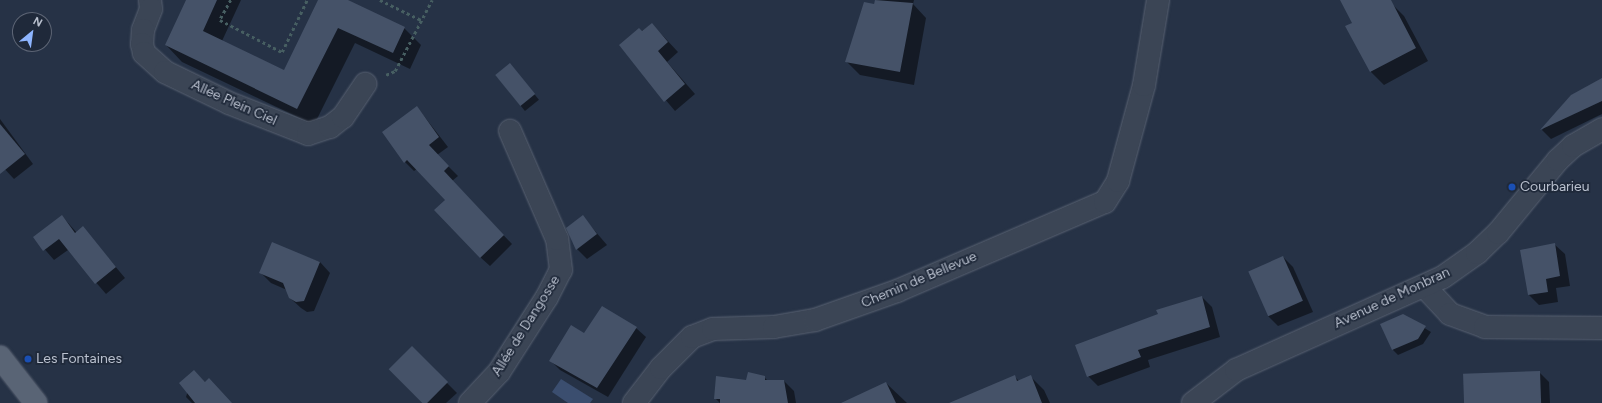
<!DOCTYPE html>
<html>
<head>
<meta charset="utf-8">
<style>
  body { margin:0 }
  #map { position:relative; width:1602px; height:403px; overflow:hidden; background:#263246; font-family:Figtree,sans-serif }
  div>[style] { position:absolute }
  .water>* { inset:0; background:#3b4e6f }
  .shadow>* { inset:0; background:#0007; transform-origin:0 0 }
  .building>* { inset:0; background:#455268; transform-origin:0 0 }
  .path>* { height:2.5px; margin-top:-1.25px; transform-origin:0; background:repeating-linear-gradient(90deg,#475f62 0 3px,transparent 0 6px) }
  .roads { filter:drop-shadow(0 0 1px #596272) drop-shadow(0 0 1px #596272) }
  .minor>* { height:22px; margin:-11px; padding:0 11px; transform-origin:11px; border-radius:11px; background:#3b4555 }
  .major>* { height:22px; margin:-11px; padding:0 11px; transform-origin:11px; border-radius:11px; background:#596475 }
  .dots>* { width:11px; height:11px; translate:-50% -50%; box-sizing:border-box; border:2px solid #1f293a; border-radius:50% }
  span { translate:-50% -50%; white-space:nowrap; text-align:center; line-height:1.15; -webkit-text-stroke:3.5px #1f293a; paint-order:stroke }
  .street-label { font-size:14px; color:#b9c0ce }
  .poi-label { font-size:14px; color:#b9c0ce }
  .left { translate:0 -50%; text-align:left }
  .north { position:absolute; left:12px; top:12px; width:40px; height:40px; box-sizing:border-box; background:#1f293a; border:1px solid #5d6575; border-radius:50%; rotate:29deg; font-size:11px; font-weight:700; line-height:16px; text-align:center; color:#b9c0ce }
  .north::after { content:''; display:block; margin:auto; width:14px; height:18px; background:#8eb5fe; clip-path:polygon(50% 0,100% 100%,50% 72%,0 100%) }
</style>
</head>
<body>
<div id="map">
  <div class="water">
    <div style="clip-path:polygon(561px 379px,593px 399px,590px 403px,568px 403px,552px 392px)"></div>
  </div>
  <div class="shadow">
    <div style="clip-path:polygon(187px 0,241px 0,222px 41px,285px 71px,319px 0,346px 0,404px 28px,421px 45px,410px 69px,355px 43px,314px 125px,182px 62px,166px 45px)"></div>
    <div style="clip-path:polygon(876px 0,914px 0,913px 4px,926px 18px,914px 85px,860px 75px,846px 61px)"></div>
    <div style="clip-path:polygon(1353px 0,1387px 0,1391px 3px,1404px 16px,1428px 61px,1384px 85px,1371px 72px,1346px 27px,1353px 23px)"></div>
    <div style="clip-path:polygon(652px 24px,678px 52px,667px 62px,695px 94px,675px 111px,620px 46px)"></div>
    <div style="left:510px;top:64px;width:46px;height:18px;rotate:51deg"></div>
    <div style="clip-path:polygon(1602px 79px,1602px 114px,1551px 139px,1542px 130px,1572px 95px)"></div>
    <div style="clip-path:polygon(417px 107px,448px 147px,437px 155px,458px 176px,452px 181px,512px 244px,490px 266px,480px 257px,446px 200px,417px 169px,414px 171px,405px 162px)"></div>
    <div style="clip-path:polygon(0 119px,33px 164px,14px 179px,0 164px)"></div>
    <div style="clip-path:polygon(62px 216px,77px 233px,83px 228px,125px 278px,106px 294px,68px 250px,54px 260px,34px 237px)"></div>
    <div style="clip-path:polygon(583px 217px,607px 245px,587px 259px,577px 249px)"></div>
    <div style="clip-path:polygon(272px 244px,320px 262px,330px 273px,314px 311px,307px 312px,301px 308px,290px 298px,287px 290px,271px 283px,261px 273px)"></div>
    <div style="clip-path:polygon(1554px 244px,1565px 254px,1570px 286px,1556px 288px,1558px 302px,1539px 305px,1529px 295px)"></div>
    <div style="clip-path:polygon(1283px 257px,1293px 267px,1313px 312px,1278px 326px,1268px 316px)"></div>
    <div style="clip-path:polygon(1202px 297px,1212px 307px,1220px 337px,1148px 360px,1150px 367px,1098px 386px,1088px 376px)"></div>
    <div style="clip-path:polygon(1403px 315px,1431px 332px,1423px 344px,1398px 355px,1393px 350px,1381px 324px)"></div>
    <div style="clip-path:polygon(636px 328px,646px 337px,608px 397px,560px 370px,551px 361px,585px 335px)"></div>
    <div style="clip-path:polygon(412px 348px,457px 393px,446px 403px,424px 403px,390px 369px)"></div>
    <div style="clip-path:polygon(194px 371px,206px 383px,231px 403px,192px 403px,186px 397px)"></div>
    <div style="clip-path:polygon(1539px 372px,1549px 382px,1550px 403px,1465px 403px)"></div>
    <div style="clip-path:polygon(764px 377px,768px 381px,784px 381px,794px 391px,796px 403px,720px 403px,715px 398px,747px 382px)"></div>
    <div style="clip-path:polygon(1015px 377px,1019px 381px,1031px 377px,1044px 390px,1050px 403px,973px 403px)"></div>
    <div style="clip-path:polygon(886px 383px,907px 403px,858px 403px)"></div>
  </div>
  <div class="building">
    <div style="clip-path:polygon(186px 0,217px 0,203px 31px,284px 70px,318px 0,348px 0,405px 27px,393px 53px,338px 28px,297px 109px,165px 45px)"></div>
    <div style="clip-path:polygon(875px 0,913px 3px,900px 72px,845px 62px,864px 2px,874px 4px)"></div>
    <div style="clip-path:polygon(1340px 0,1391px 0,1416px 48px,1370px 72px,1345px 26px,1352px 23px)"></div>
    <div style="clip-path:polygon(652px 23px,668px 42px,658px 51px,685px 84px,664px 102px,619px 45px,639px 28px,642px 31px)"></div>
    <div style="left:510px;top:63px;width:40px;height:19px;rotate:51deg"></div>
    <div style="clip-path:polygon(1602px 78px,1602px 101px,1540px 130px,1571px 95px)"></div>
    <div style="clip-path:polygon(417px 106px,439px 137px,429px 145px,449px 166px,444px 171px,504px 235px,480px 258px,434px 210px,445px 200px,407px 160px,404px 163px,382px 132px)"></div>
    <div style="clip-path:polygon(0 124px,25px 154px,0 174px)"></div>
    <div style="clip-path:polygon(62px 215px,75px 233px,83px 226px,116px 267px,95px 284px,59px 239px,43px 251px,33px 237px)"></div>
    <div style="clip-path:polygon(583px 215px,597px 234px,576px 250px,566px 228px)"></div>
    <div style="clip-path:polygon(272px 242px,320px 262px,304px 301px,296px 302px,289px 298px,283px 283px,259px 273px)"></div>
    <div style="clip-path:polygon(1555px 243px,1560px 276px,1546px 279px,1548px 292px,1528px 295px,1520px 250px)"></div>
    <div style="left:1283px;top:256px;width:49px;height:38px;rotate:66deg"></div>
    <div style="clip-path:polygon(1202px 296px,1210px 327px,1138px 350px,1141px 357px,1087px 377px,1075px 345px,1158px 314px,1156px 310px)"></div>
    <div style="clip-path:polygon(602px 306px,637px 327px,597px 388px,549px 361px,571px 325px,584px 333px)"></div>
    <div style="clip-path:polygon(1403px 314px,1426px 326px,1418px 339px,1392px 350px,1380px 324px)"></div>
    <div style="left:412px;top:346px;width:51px;height:33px;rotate:45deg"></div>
    <div style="clip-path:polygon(194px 370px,205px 382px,209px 378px,232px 403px,195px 403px,179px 383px)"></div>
    <div style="left:1540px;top:371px;width:32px;height:77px;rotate:88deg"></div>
    <div style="clip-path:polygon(748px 372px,765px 376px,765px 380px,784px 380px,788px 403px,720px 403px,720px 399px,714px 399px,716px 376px,746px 380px)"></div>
    <div style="clip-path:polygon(1015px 375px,1017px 381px,1031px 375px,1042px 403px,949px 403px)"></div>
    <div style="clip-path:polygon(886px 382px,896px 403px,841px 403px)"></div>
  </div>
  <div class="path">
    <div style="left:231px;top:0;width:23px;rotate:119deg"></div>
    <div style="left:220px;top:20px;width:70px;rotate:27.3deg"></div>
    <div style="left:282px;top:52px;width:58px;rotate:-64.3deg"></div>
    <div style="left:380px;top:0;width:46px;rotate:26deg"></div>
    <div style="left:386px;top:75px;width:10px;rotate:-24deg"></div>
    <div style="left:395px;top:71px;width:80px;rotate:-62.5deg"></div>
  </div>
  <div class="roads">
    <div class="minor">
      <div style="left:150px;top:0;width:9px;rotate:84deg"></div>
      <div style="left:151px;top:9px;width:22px;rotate:111deg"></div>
      <div style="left:143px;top:30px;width:14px;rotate:94deg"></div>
      <div style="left:142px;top:44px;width:9px;rotate:77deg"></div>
      <div style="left:144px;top:53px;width:28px;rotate:42deg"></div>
      <div style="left:165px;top:72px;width:71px;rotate:25.8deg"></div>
      <div style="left:229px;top:103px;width:85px;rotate:21.4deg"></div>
      <div style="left:308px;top:134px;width:23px;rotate:-18deg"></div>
      <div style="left:330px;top:127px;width:16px;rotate:-38deg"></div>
      <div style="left:343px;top:117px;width:40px;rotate:-56deg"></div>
      <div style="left:1424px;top:286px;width:38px;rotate:47deg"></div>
      <div style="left:1450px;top:314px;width:37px;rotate:20deg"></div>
      <div style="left:1485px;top:327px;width:117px;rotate:0.5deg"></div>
      <div style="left:470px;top:403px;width:42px;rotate:-46.9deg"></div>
      <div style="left:499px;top:372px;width:89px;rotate:-57.4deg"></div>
      <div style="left:547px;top:297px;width:30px;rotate:-63deg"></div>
      <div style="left:561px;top:270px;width:31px;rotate:-97deg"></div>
      <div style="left:557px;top:239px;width:118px;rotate:-113.5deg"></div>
      <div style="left:634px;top:403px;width:44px;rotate:-52.4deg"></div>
      <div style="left:661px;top:368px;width:44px;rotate:-45deg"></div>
      <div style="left:692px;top:337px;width:22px;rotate:-21deg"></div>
      <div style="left:713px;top:329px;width:61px;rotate:-1.9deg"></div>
      <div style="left:774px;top:327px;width:42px;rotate:-9.7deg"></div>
      <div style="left:815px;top:320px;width:87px;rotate:-19.5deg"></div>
      <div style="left:897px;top:291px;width:226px;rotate:-23.2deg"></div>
      <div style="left:1105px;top:202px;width:25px;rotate:-58deg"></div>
      <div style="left:1118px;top:181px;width:99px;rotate:-74.8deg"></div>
      <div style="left:1144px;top:85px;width:86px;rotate:-80.6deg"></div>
      <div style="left:1193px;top:403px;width:54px;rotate:-37.5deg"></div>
      <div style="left:1236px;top:370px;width:227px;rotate:-24.2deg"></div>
      <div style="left:1443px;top:277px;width:42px;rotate:-35.2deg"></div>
      <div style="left:1477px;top:253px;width:29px;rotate:-44deg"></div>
      <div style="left:1498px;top:233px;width:94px;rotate:-50.6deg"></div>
      <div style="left:1558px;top:160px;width:21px;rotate:-43deg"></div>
      <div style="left:1573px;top:146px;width:34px;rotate:-30deg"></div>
    </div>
    <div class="major">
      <div style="left:0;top:357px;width:58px;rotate:52deg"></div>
    </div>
  </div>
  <div class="dots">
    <div style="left:1512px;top:187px;background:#1a4fb4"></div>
    <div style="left:28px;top:359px;background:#1a4fb4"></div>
  </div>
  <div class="street-label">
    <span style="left:234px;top:103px;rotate:24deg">Allée Plein Ciel</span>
    <span style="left:919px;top:280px;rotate:-23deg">Chemin de Bellevue</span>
    <span style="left:1392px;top:298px;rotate:-25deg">Avenue de Monbran</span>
    <span style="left:526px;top:326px;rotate:-58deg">Allée de Dangosse</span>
  </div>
  <div class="poi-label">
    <span class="left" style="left:1520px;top:187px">Courbarieu</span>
    <span class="left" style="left:36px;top:359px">Les Fontaines</span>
  </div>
  <div class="north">N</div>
</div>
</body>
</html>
